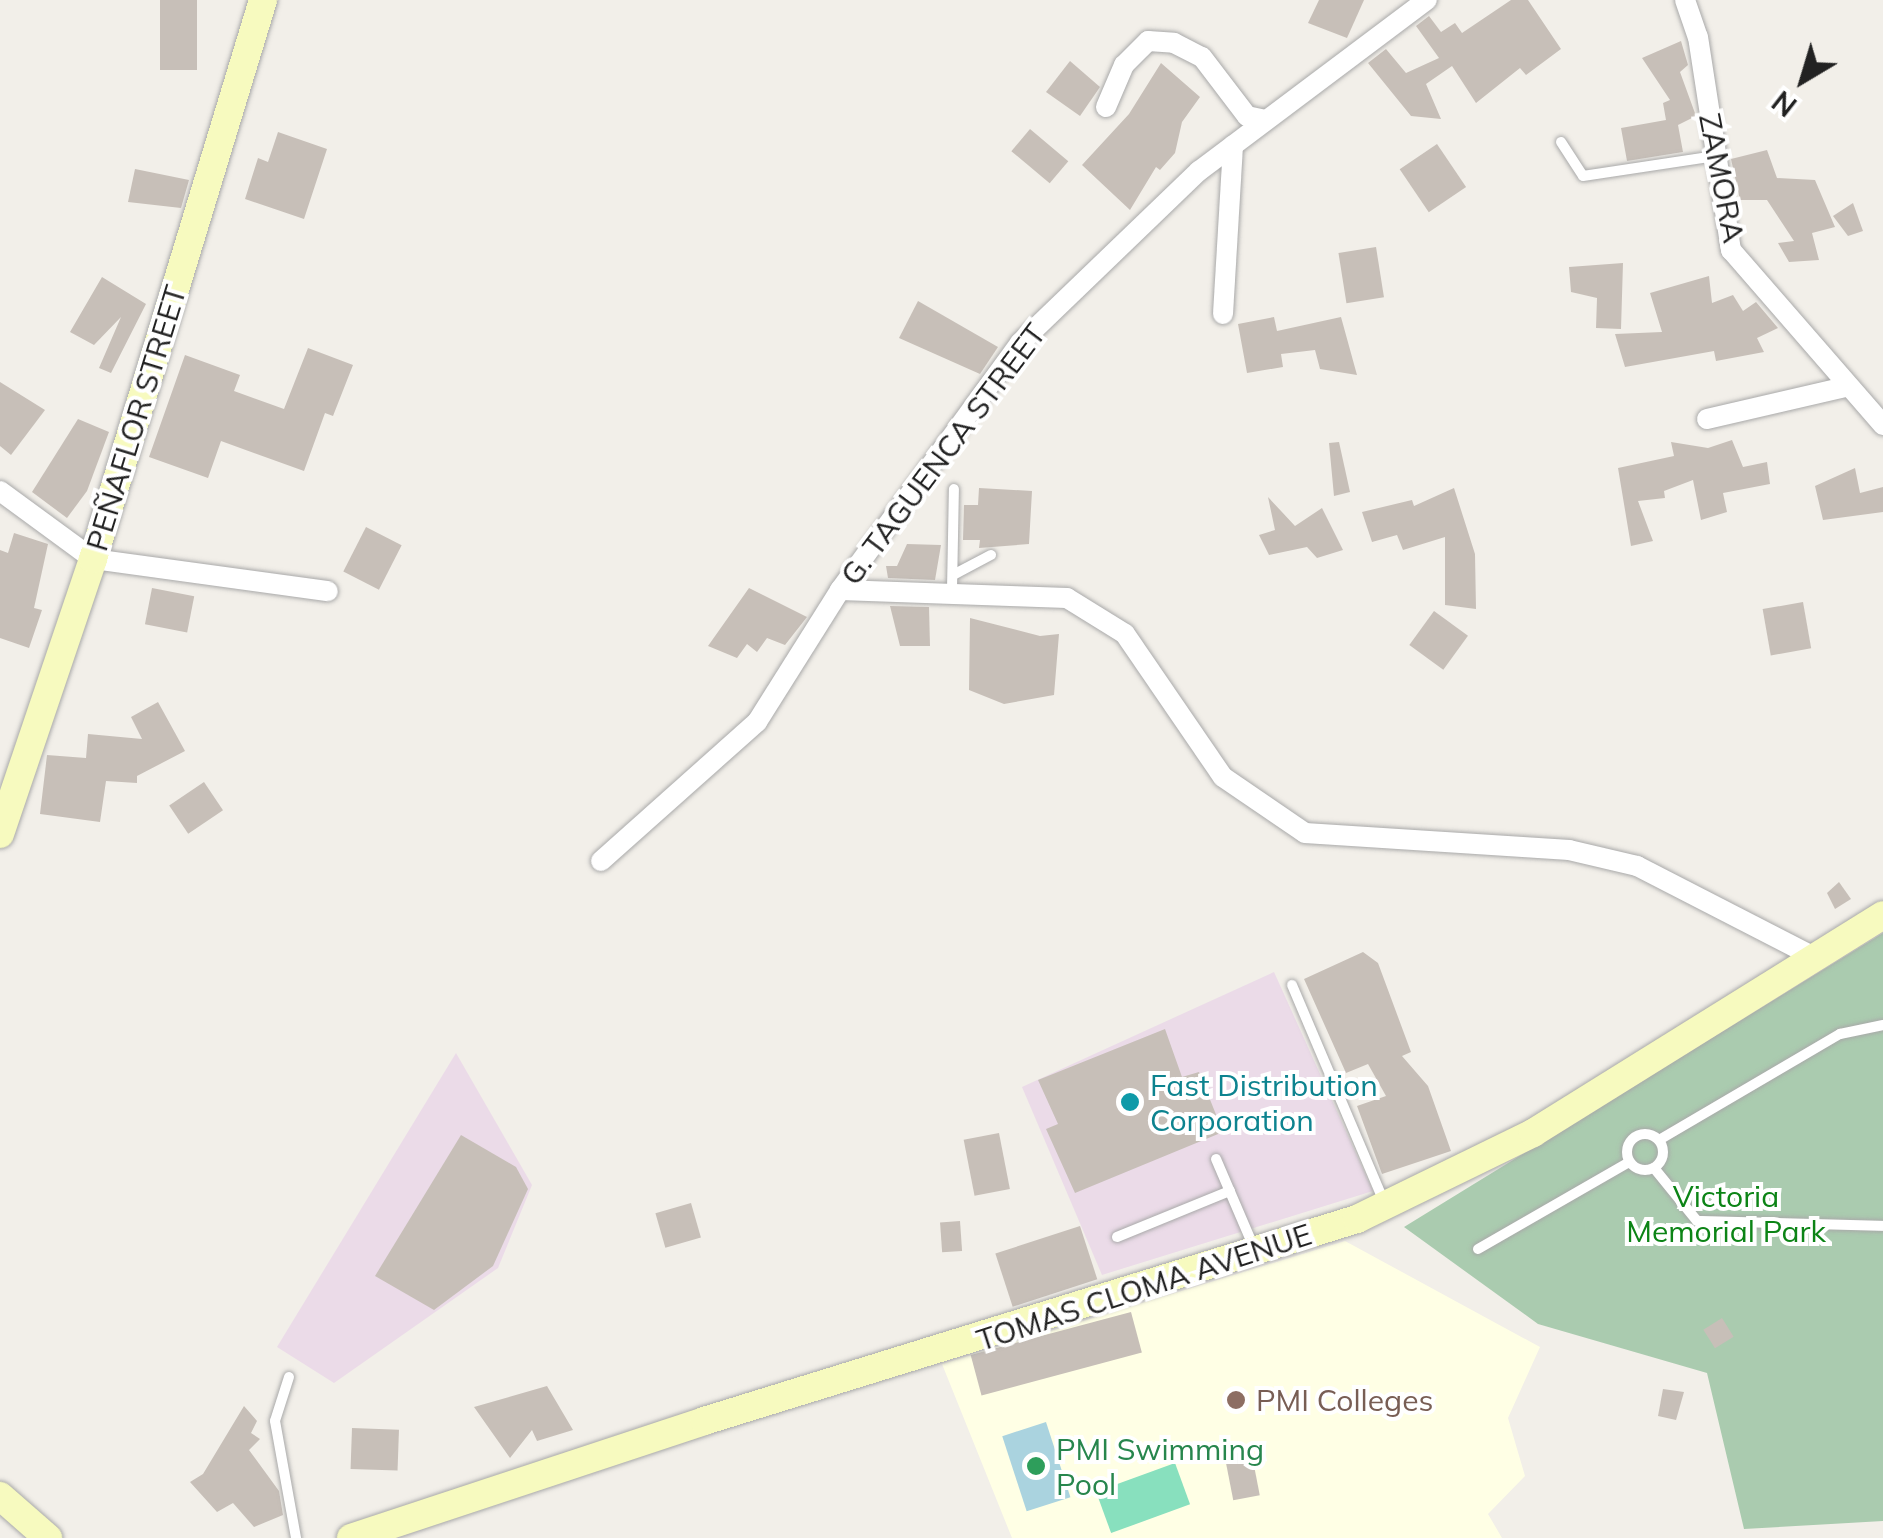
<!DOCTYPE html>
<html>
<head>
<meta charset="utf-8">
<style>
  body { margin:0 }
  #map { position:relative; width:1883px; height:1538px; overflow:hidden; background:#f2efe9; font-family:Mulish,sans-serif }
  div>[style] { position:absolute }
  .industrial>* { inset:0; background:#ebdbe8 }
  .education>* { inset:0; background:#ffffe5 }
  .cemetery>* { inset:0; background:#aacbaf }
  .pitch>* { inset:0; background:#88e0be; transform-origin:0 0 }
  .water>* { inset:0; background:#aad3df; transform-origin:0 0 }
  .building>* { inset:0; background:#c7bfb8; transform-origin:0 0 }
  .roads { filter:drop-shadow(0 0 2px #a9a9a9) drop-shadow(0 0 2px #a9a9a9) }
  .service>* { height:10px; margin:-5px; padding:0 5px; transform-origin:5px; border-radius:5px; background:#fff }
  .service>.ring { margin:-5px; padding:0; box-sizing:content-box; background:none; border:10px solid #fff; border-radius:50% }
  .minor>* { height:20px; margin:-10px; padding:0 10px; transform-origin:10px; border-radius:10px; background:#fff }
  .secondary>* { height:28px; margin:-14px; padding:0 14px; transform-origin:14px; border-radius:14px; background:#f7fabf }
  .dots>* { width:28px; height:28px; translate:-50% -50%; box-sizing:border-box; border:5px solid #fff; border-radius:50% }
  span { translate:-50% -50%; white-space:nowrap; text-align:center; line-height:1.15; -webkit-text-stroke:8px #fff; paint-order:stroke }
  .street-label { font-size:30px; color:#222 }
  .culture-label { font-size:30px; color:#0d838f }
  .left { translate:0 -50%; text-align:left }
  .park-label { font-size:30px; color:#0c8416 }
  .education-label { font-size:30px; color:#785e54 }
  .leisure-label { font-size:30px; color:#27864d }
  .north { position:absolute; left:1753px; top:30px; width:100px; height:100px; -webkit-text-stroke:8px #fff; paint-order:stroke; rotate:218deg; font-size:28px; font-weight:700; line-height:40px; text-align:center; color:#222 }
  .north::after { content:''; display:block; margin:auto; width:35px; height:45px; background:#222; clip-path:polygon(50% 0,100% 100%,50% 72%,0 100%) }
</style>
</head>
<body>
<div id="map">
  <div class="industrial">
    <div style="clip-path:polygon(1274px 972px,1373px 1191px,1102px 1275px,1022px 1087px)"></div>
    <div style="clip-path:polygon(456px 1053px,532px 1185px,498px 1268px,334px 1383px,277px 1347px)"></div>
  </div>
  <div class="education">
    <div style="clip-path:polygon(1345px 1241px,1540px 1347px,1508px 1418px,1525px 1476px,1488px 1514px,1502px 1538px,1012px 1538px,942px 1364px)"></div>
  </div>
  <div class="cemetery">
    <div style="clip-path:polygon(1883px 933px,1883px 1521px,1744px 1529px,1707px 1373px,1538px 1324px,1404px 1227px)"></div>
  </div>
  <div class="pitch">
    <div style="left:1175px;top:1463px;width:44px;height:84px;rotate:70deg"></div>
  </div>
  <div class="water">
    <div style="left:1046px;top:1422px;width:79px;height:46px;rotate:72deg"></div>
  </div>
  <div class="building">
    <div style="left:160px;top:0;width:37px;height:70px"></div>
    <div style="clip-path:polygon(1319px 0,1364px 0,1347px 38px,1308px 23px)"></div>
    <div style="clip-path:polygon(1511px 0,1528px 0,1561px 49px,1526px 75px,1520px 68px,1476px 103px,1452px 66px,1426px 84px,1441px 119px,1411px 116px,1368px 63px,1386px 49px,1406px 73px,1439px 58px,1416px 26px,1429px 16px,1441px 32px,1455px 23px,1462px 33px)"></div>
    <div style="clip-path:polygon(1681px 41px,1688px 65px,1680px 72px,1696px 116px,1678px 125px,1683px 152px,1627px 161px,1621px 128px,1666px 120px,1663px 103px,1670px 100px,1642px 58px)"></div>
    <div style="clip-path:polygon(1070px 61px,1100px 87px,1080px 116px,1046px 92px)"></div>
    <div style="clip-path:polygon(1161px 63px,1200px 97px,1182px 122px,1175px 153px,1160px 170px,1156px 167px,1130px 210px,1082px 165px,1129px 114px)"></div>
    <div style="left:1030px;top:129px;width:50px;height:29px;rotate:40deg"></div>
    <div style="clip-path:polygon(278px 132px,327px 149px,304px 219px,245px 199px,258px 158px,268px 162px)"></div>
    <div style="left:1437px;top:144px;width:52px;height:45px;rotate:56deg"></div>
    <div style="clip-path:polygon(1767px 150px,1777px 178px,1815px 180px,1835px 227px,1812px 233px,1819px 260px,1789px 262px,1778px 243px,1794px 241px,1767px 200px,1740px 200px,1731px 159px)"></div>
    <div style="clip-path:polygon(135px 169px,189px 180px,181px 208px,128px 202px)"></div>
    <div style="clip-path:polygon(1853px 203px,1863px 231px,1848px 236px,1833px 216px)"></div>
    <div style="left:1376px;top:247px;width:51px;height:38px;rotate:81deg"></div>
    <div style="clip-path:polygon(1623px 263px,1621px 329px,1596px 328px,1597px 298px,1571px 292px,1569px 267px)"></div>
    <div style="clip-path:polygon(1709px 276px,1712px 303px,1733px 295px,1743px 311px,1756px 302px,1778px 328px,1757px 338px,1764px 352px,1716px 361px,1714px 351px,1625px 367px,1615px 334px,1662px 332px,1650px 293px)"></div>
    <div style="clip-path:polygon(102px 277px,146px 304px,111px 373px,99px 368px,121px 317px,94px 345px,70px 332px)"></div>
    <div style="clip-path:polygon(918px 301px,998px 347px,980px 374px,899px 338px)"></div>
    <div style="clip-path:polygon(1274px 317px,1277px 331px,1341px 317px,1357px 375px,1320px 369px,1315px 350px,1281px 354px,1283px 367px,1247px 373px,1238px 324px)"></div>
    <div style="clip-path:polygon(308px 348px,353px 365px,333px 416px,325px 413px,304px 471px,221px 441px,208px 478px,149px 457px,185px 355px,240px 375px,234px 391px,284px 409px)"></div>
    <div style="clip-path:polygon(0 382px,45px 410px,11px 455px,0 446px)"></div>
    <div style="clip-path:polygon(78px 419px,109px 432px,87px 491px,67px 518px,32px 492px)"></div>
    <div style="clip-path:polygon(1732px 440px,1743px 467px,1767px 462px,1770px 484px,1723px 493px,1727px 512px,1701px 520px,1693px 480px,1664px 491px,1665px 498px,1638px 501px,1653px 541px,1631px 546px,1618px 468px,1674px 456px,1671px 442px,1708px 448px)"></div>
    <div style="clip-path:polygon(1339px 442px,1350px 492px,1334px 496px,1329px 443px)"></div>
    <div style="clip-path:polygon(1855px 468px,1860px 493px,1883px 487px,1883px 512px,1823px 520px,1815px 486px)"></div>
    <div style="clip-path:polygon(979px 488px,1032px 491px,1029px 544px,979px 548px,980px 540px,963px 540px,964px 505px,978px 505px)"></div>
    <div style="clip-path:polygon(1454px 488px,1475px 554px,1476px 609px,1445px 605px,1445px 537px,1403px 550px,1397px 535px,1372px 542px,1362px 512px,1412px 500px,1414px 506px)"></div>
    <div style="clip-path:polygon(1268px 497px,1295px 526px,1322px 508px,1343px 550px,1317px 558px,1307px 547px,1269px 555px,1259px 535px,1275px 530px)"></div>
    <div style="left:366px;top:527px;width:40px;height:50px;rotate:27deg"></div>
    <div style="clip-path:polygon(14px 533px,48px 544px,34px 608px,42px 610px,29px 648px,0 638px,0 550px,8px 553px)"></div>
    <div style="clip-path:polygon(907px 544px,941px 545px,935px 580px,888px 578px,886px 566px,897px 566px)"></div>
    <div style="left:152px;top:588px;width:43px;height:37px;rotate:11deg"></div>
    <div style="clip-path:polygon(749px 588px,807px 617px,785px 645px,767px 638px,757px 652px,747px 644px,737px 658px,708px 646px)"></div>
    <div style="left:1803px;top:602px;width:47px;height:41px;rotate:80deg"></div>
    <div style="clip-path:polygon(890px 606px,929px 607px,930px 646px,900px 646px)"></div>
    <div style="left:1434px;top:611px;width:42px;height:42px;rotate:36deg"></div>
    <div style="clip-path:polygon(970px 618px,1040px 636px,1059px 634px,1054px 695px,1004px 704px,969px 690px)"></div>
    <div style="clip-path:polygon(158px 702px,185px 751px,137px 776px,137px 783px,106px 781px,100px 822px,40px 814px,47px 755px,86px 758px,88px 734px,142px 739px,131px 717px)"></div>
    <div style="left:204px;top:782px;width:34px;height:42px;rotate:56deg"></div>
    <div style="clip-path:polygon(1839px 882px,1851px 899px,1835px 909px,1827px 893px)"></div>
    <div style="clip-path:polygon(1363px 952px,1378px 963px,1411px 1052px,1402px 1056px,1428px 1086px,1451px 1151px,1382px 1174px,1357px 1106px,1386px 1096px,1368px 1064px,1346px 1073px,1304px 979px)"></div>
    <div style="clip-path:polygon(1165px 1029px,1182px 1077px,1199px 1072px,1223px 1132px,1075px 1193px,1046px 1129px,1058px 1124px,1038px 1080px)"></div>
    <div style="left:999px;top:1133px;width:57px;height:36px;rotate:79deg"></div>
    <div style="clip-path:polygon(461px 1135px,516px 1167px,528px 1189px,493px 1266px,434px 1310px,375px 1276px)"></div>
    <div style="left:691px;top:1203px;width:36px;height:37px;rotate:74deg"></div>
    <div style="left:960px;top:1221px;width:30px;height:20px;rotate:86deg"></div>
    <div style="left:1080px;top:1226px;width:56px;height:89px;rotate:72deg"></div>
    <div style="left:1131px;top:1312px;width:42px;height:166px;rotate:75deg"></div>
    <div style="left:1722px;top:1318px;width:22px;height:22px;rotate:58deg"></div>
    <div style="clip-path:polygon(547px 1386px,573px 1430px,537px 1441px,532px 1430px,510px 1458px,474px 1407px)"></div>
    <div style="clip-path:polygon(1663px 1389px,1684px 1392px,1676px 1420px,1658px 1416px)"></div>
    <div style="clip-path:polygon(244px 1406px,257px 1421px,251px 1433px,260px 1439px,249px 1450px,279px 1491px,283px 1515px,254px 1527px,233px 1503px,217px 1512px,190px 1482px,203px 1474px)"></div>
    <div style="left:352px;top:1428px;width:47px;height:41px;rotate:2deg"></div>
    <div style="left:1251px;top:1450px;width:46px;height:27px;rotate:79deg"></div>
  </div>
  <div class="roads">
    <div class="service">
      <div style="left:1561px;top:142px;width:40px;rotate:57.1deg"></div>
      <div style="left:1583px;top:176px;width:134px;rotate:-8.6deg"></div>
      <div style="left:953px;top:575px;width:43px;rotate:-27.8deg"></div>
      <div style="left:952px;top:589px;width:100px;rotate:-88.9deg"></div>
      <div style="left:1292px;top:985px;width:238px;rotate:67deg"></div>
      <div class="ring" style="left:1627px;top:1134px;width:26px;height:26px"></div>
      <div style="left:1659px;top:1140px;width:210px;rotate:-30.4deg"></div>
      <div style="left:1840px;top:1034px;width:44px;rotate:-11.8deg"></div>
      <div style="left:1216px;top:1159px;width:99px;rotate:66.8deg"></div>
      <div style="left:1654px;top:1168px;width:68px;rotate:50.9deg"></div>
      <div style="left:1697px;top:1221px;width:186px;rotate:1.5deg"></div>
      <div style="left:1117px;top:1237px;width:122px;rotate:-22.2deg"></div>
      <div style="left:1478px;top:1249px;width:174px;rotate:-29.9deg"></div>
      <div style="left:289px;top:1377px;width:46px;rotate:107.7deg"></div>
      <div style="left:275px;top:1421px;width:119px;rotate:79.8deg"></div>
    </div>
    <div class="minor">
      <div style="left:1685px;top:0;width:39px;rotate:71deg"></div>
      <div style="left:1698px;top:37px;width:216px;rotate:81.2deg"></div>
      <div style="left:1731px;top:250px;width:232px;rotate:49deg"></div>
      <div style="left:1106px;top:107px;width:46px;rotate:-66.8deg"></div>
      <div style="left:1124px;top:65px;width:34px;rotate:-45deg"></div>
      <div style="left:1148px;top:41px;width:26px;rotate:4deg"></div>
      <div style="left:1174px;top:43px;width:31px;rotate:27deg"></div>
      <div style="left:1202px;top:57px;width:74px;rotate:52.7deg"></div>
      <div style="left:1247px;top:116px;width:19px;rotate:12deg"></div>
      <div style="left:1223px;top:314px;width:169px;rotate:-86.6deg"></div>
      <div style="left:1707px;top:419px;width:143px;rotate:-13deg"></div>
      <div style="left:0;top:491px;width:115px;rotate:36.2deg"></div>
      <div style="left:93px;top:559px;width:237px;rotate:7.8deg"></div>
      <div style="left:840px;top:590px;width:227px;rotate:2deg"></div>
      <div style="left:1067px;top:598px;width:68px;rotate:31.8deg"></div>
      <div style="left:1125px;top:634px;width:173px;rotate:55.6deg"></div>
      <div style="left:1223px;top:777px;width:99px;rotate:34.3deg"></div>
      <div style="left:1305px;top:833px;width:265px;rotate:3.7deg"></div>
      <div style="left:1569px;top:850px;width:70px;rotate:13.2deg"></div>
      <div style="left:1637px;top:866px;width:197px;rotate:27.2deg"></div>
      <div style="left:601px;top:861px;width:209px;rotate:-41.7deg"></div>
      <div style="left:757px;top:722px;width:156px;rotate:-57.8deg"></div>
      <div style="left:840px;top:590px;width:306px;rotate:-53.9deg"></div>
      <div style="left:1020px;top:343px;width:248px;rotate:-43.9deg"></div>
      <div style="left:1199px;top:171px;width:285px;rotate:-36.9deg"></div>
    </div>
    <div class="secondary">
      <div style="left:0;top:834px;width:290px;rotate:-71.3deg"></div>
      <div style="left:93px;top:559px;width:584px;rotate:-73.08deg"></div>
      <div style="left:0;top:1496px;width:64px;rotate:41.2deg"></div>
      <div style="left:351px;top:1538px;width:372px;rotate:-18.3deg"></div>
      <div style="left:704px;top:1421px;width:684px;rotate:-17.19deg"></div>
      <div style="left:1357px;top:1219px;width:196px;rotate:-26deg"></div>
      <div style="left:1533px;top:1133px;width:412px;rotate:-31.9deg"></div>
    </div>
  </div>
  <div class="dots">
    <div style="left:1130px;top:1102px;background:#0f9aa8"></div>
    <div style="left:1236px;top:1400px;background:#8d6e63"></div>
    <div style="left:1036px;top:1466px;background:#2e9e5b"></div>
  </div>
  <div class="street-label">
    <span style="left:1722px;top:178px;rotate:79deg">ZAMORA</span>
    <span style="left:136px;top:418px;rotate:-73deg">PEÑAFLOR STREET</span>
    <span style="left:943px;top:454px;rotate:-53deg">G. TAGUENCA STREET</span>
    <span style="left:1144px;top:1287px;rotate:-18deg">TOMAS CLOMA AVENUE</span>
  </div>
  <div class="culture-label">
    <span class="left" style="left:1150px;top:1102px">Fast Distribution<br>Corporation</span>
  </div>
  <div class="park-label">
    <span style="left:1726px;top:1213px">Victoria<br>Memorial Park</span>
  </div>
  <div class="education-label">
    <span class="left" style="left:1256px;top:1400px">PMI Colleges</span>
  </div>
  <div class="leisure-label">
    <span class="left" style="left:1056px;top:1466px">PMI Swimming<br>Pool</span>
  </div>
  <div class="north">N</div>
</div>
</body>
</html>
